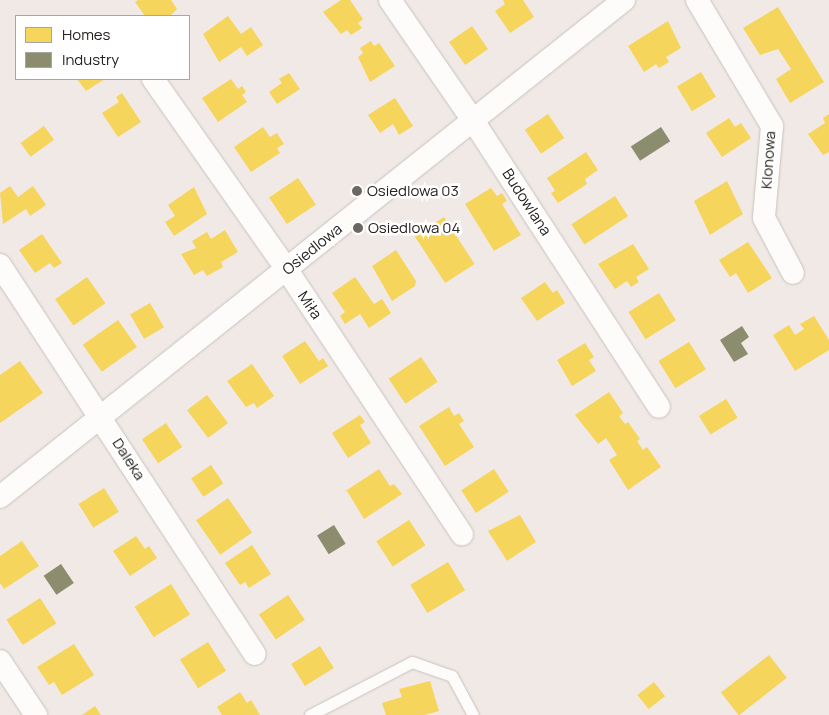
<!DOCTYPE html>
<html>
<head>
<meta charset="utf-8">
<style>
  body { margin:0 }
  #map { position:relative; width:829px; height:715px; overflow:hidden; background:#f1e9e5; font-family:Manrope,sans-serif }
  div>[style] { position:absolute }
  .homes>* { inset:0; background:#f6d55c; transform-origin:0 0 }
  .industry>* { inset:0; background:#8c8c6e; transform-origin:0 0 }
  .roads { filter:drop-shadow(0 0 1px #c8c2be) drop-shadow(0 0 1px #c8c2be) }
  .lane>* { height:11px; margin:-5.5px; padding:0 5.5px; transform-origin:5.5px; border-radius:5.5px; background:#fdfcfb }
  .street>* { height:22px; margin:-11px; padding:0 11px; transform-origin:11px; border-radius:11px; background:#fdfcfb }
  .dots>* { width:14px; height:14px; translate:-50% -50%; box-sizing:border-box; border:2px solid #fff; border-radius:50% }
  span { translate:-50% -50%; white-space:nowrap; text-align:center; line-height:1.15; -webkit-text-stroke:5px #fff; paint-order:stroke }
  .street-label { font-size:15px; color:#26211e }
  .poi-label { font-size:15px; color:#26211e }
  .left { translate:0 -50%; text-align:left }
  .legend { position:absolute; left:15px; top:15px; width:175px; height:65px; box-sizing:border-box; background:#fff; border:1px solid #a8a6a5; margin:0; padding:6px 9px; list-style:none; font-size:15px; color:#26211e }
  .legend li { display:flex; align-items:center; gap:10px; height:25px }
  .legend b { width:25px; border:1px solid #a8a6a5 }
</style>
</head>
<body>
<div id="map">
  <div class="homes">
    <div style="clip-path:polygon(138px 0,171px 0,177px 9px,170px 16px,145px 16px,135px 2px)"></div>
    <div style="clip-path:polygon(341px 0,350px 0,363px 19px,358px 23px,362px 28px,351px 35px,347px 30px,341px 34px,323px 12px)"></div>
    <div style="clip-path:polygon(503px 0,523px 0,534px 17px,510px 33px,495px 11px,505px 4px)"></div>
    <div style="clip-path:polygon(778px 7px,824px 82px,790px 103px,776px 79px,791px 69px,778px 49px,760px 55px,743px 28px)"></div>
    <div style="clip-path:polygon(228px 16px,241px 34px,251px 27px,263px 45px,247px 56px,241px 47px,219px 62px,203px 34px)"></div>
    <div style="clip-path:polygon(668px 21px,681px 48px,666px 57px,669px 62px,659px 68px,656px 64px,644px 72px,628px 46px)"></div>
    <div style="left:472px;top:26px;width:28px;height:28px;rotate:55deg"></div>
    <div style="clip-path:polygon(371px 41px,374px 46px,379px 43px,395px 66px,370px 82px,358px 57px,363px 53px,360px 48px)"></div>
    <div style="left:701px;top:72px;width:29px;height:28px;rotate:59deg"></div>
    <div style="clip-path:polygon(289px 73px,300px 89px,277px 104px,269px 92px,282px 83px,279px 79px)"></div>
    <div style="clip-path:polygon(77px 79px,105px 79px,86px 91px)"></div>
    <div style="clip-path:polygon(231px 79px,238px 89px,242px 86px,246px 92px,242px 95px,247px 102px,218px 122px,202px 98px)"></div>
    <div style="clip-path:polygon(122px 93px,141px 122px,118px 137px,102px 113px,119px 102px,116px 97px)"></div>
    <div style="clip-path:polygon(395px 98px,413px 126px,399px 135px,393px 124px,380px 133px,368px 115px)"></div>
    <div style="left:548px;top:114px;width:29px;height:28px;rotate:56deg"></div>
    <div style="clip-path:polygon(829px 114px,829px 152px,823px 155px,808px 134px,825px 123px,823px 118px)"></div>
    <div style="clip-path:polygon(729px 118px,735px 127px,741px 123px,751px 138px,722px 157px,706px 133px)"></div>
    <div style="left:44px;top:126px;width:17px;height:29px;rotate:54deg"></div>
    <div style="clip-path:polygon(263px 127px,270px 137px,277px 133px,284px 144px,277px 148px,280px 153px,251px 172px,234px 147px)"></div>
    <div style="clip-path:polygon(586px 152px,598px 170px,585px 179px,587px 184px,558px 203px,551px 193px,555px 191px,547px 178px)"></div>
    <div style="left:298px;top:178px;width:32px;height:35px;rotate:56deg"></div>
    <div style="clip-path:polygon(727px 181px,743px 214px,710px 235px,694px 201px)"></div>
    <div style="clip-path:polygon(10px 186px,18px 197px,33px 186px,46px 205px,30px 216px,26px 209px,3px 224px,0 193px)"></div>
    <div style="clip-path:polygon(194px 187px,207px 214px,174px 236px,165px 222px,175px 216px,168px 205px)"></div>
    <div style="clip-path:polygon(491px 188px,497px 196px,502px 193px,507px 201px,502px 204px,521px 235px,494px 251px,465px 204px)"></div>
    <div style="left:615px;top:196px;width:24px;height:52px;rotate:57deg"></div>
    <div style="left:444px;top:217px;width:56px;height:35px;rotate:57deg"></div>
    <div style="clip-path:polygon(225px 230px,238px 252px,221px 262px,223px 267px,207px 276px,203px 270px,194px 275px,181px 254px,196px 248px,192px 241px,207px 232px,211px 239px)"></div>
    <div style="clip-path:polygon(42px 234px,62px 263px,54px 268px,50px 263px,35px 273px,19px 250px)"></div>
    <div style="clip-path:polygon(748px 242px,772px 278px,748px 293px,736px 273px,730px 277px,719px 260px)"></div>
    <div style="clip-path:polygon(633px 244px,649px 269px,636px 277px,639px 282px,631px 287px,627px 281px,615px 289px,598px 264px)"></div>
    <div style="clip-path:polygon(396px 250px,416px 281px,415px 286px,392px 301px,372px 266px)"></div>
    <div style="left:87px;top:277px;width:32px;height:39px;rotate:55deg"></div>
    <div style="clip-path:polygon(355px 277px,374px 304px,382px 299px,391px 313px,369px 328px,360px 314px,345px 324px,340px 316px,345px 312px,332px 293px)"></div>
    <div style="clip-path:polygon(545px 282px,553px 293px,557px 290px,565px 303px,537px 321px,521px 298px)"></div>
    <div style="left:659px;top:293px;width:32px;height:36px;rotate:58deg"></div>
    <div style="left:150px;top:303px;width:28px;height:23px;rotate:60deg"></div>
    <div style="clip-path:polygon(814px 316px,829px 340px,829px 350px,795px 371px,773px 335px,789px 325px,795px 335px,804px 329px,800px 324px)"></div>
    <div style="left:118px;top:320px;width:33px;height:43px;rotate:55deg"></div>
    <div style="clip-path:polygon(305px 341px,319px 361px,323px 358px,328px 366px,300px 384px,282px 356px)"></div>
    <div style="left:689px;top:342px;width:32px;height:36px;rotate:58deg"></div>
    <div style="clip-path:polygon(585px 343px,594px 357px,589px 360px,596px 371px,572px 386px,557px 360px)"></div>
    <div style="left:421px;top:357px;width:30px;height:39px;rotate:56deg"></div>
    <div style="clip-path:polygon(20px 361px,43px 393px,0 423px,0 375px)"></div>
    <div style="clip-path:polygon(252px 364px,274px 396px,257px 408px,254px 403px,246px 407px,227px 381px)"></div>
    <div style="clip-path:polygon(609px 392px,623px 413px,619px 416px,625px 424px,628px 422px,640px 439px,637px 441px,643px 450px,647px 447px,661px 467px,628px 490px,609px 460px,617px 455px,606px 438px,598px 444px,575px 415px)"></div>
    <div style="left:207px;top:395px;width:35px;height:25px;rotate:53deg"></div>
    <div style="left:726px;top:399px;width:22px;height:32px;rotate:58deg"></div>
    <div style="clip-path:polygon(449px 407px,454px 416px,459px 413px,464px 421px,459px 424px,474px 447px,445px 466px,419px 426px)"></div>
    <div style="clip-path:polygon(360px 415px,365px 422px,360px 425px,371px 443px,348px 458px,332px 433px)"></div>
    <div style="left:166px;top:423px;width:29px;height:29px;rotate:56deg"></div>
    <div style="left:211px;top:465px;width:22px;height:24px;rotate:56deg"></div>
    <div style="clip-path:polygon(379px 469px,390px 486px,394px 484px,402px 494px,364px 519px,347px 491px,344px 492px)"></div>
    <div style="left:494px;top:469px;width:27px;height:39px;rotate:57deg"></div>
    <div style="left:104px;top:488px;width:28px;height:30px;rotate:58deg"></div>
    <div style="left:228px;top:498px;width:42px;height:39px;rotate:55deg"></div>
    <div style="clip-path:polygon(520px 515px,536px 542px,507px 561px,488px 531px)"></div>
    <div style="left:409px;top:520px;width:30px;height:39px;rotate:57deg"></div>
    <div style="clip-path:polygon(136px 536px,145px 549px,149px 546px,157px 558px,130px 576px,113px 551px)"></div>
    <div style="clip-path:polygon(22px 541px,39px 566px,4px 589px,0 583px,0 556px)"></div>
    <div style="clip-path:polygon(252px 545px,271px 574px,249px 588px,245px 582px,240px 585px,225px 563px)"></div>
    <div style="left:448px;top:562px;width:33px;height:44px;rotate:59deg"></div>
    <div style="left:171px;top:584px;width:36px;height:43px;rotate:58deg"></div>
    <div style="left:288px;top:595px;width:30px;height:35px;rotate:56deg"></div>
    <div style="left:40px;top:598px;width:30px;height:40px;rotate:57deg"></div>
    <div style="left:208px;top:642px;width:34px;height:33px;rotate:58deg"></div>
    <div style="clip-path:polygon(74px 644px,94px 675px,62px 695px,54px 682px,49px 685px,37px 667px)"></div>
    <div style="left:320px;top:646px;width:26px;height:34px;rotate:58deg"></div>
    <div style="left:769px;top:655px;width:29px;height:61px;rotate:52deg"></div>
    <div style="clip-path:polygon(430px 681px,439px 711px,425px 715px,386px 715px,382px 703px,402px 697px,399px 689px)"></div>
    <div style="left:654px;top:682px;width:18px;height:21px;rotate:52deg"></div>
    <div style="clip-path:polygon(240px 692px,247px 703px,251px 700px,260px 715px,222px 715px,217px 707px)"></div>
    <div style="clip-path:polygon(95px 706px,101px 715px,82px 715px)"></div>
  </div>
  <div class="industry">
    <div style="left:661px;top:127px;width:17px;height:36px;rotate:57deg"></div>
    <div style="clip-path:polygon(742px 326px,749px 337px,741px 343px,748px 354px,734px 362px,720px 340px)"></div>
    <div style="left:334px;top:525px;width:22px;height:20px;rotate:58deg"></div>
    <div style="left:61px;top:564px;width:23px;height:21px;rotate:56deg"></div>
  </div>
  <div class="roads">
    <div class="lane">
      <div style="left:310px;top:715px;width:115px;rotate:-27.5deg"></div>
      <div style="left:412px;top:662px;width:42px;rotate:19.3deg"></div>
      <div style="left:452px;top:676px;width:44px;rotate:61.7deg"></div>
    </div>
    <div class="street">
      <div style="left:390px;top:0;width:145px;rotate:55.4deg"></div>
      <div style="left:472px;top:119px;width:343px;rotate:57deg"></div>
      <div style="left:697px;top:0;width:147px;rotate:59.2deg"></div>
      <div style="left:772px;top:126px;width:92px;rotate:95deg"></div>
      <div style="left:764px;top:218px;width:62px;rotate:62.2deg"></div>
      <div style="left:153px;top:79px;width:233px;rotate:54.9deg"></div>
      <div style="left:287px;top:270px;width:317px;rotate:56.5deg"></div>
      <div style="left:0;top:265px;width:465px;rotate:56.8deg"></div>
      <div style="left:0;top:497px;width:798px;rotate:-38.54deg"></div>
      <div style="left:0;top:661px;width:65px;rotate:56.3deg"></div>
    </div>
  </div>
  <div class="dots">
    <div style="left:357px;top:191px;background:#6d6764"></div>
    <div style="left:358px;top:228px;background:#6d6764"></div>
  </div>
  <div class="street-label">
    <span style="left:768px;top:160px;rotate:-86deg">Klonowa</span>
    <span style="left:527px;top:202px;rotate:57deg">Budowlana</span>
    <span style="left:312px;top:249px;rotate:-39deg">Osiedlowa</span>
    <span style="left:310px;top:305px;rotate:56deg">Miła</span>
    <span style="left:129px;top:459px;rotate:57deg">Daleka</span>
  </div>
  <div class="poi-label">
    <span class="left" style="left:367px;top:191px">Osiedlowa 03</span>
    <span class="left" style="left:368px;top:228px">Osiedlowa 04</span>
  </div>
  <ul class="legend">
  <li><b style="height:14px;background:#f6d55c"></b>Homes</li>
  <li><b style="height:14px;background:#8c8c6e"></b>Industry</li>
  </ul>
</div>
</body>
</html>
